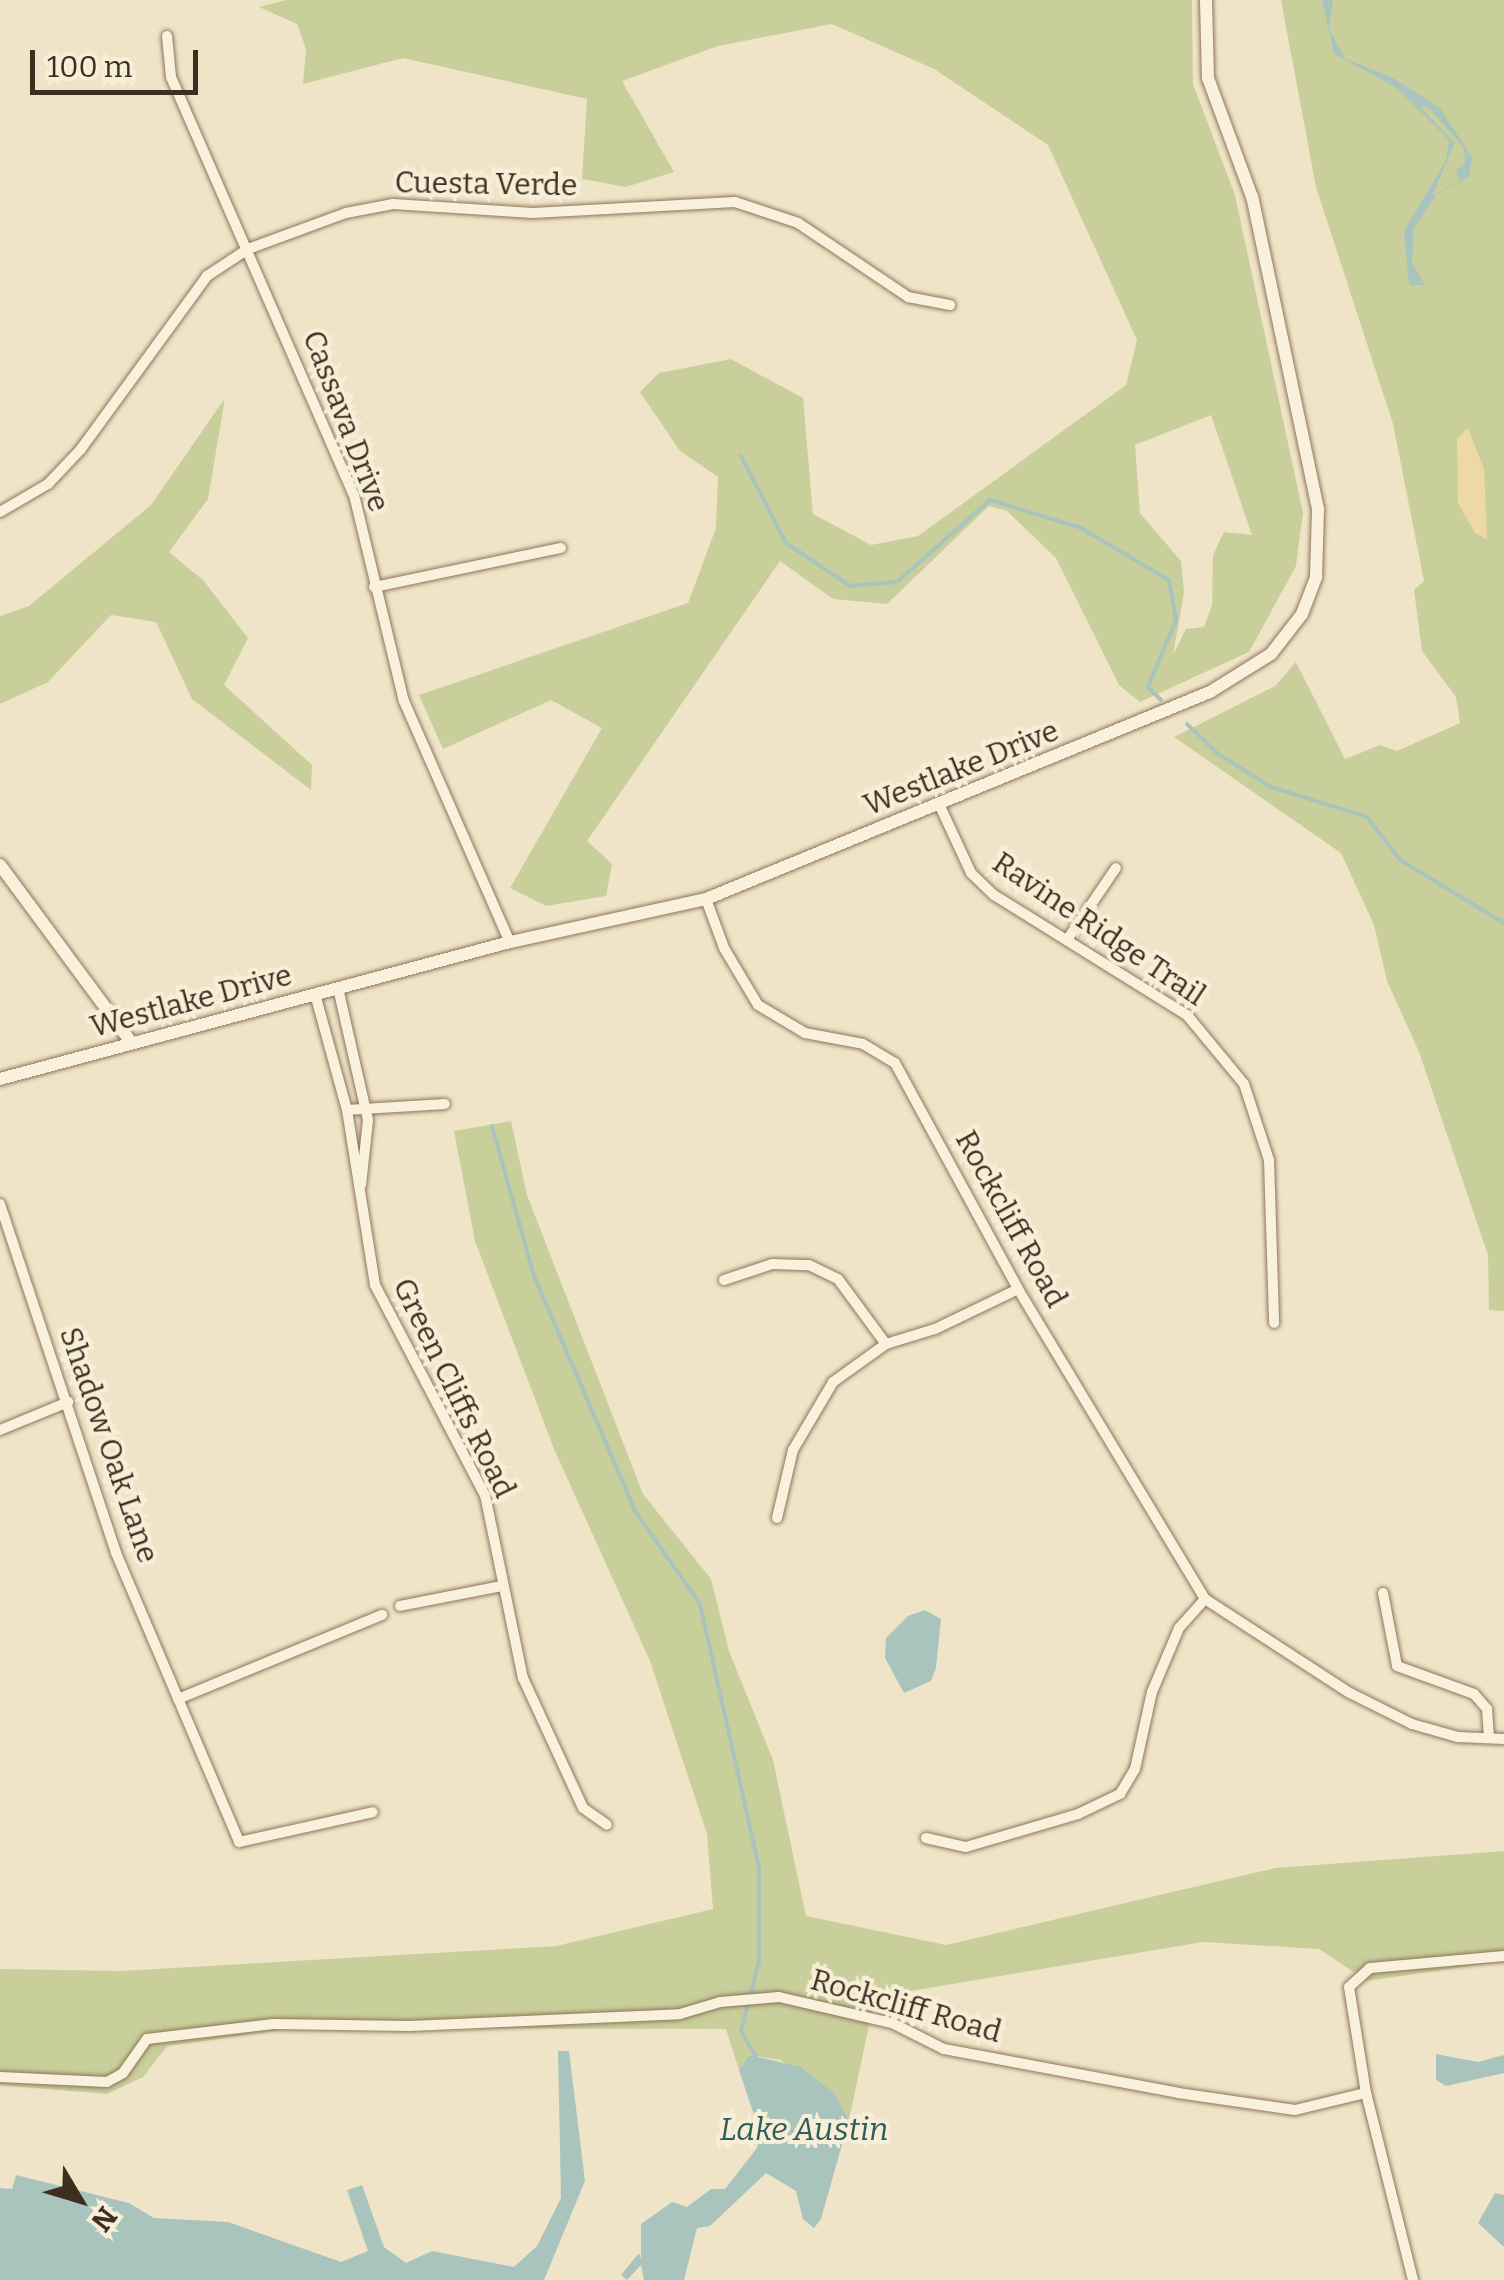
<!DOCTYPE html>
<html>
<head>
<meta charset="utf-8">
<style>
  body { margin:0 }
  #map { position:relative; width:1504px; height:2280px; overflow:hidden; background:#f0e4c8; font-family:Bitter,serif }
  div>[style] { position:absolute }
  .green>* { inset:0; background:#c9cf9b }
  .sand>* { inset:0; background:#ecd9a5 }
  .water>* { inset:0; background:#a9c4bc }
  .stream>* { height:4px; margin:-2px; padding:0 2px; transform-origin:2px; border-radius:2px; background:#a9c4bc }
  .roads { filter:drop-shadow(0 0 2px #8d765c) drop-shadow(0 0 2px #8d765c) }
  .minor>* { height:10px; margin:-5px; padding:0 5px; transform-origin:5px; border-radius:5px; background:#faf1dc }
  .tertiary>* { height:12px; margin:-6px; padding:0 6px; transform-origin:6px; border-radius:6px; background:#faf1dc }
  span { translate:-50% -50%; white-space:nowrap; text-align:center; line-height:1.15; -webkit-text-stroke:8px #f7eed8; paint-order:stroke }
  .street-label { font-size:30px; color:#3d2e20 }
  .water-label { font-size:32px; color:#2f5d5a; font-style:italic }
  .north { position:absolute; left:30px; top:2150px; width:100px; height:100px; -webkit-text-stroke:8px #f7eed8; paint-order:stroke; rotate:128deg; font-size:28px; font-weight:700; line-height:40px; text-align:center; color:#3d2e20 }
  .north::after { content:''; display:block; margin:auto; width:35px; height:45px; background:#3d2e20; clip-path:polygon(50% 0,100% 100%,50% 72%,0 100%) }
  .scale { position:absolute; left:30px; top:50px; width:168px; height:45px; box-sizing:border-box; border:5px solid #3d2e20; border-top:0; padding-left:12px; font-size:30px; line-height:35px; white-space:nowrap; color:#3d2e20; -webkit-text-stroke:8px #f7eed8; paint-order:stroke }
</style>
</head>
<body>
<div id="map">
  <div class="green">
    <div style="clip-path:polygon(evenodd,286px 0,1192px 0,1193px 84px,1235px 195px,1303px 513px,1296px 566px,1249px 652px,1140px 702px,1119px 685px,1056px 558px,1007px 511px,989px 506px,887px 604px,833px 599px,780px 561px,587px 841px,612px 864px,606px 896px,546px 906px,510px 888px,602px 728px,551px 700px,443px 749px,419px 695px,688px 603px,716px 528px,718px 477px,680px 451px,640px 392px,659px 373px,731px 359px,803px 398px,813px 514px,871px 545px,918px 536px,1126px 385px,1137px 340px,1048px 145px,934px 69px,832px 24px,718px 46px,622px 81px,674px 172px,626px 187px,582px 179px,587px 99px,403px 58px,303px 84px,306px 49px,297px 24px,259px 7px,286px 0,1211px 415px,1252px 535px,1224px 532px,1213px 555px,1212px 605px,1204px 627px,1186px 629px,1173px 655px,1184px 593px,1181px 561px,1140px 513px,1135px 445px,1211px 415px)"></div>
    <div style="clip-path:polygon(1281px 0,1504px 0,1504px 1311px,1489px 1310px,1488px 1255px,1419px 1052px,1387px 981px,1374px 925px,1341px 853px,1174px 737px,1275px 686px,1296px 662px,1345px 759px,1380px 745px,1397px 751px,1460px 723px,1456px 697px,1422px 651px,1414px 590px,1424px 581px,1393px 424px,1316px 187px)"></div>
    <div style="clip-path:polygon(225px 398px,208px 499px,169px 552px,203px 580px,248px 638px,224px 685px,312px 765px,311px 790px,192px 699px,156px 622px,111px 615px,48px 682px,0 704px,0 616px,29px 606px,151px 505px)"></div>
    <div style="clip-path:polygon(511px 1121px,527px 1195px,643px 1494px,711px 1579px,729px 1651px,773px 1760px,806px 1916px,946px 1945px,1275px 1868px,1504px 1851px,1504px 1961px,1367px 1981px,1319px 1949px,1203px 1942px,875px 1997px,849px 2120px,835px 2094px,780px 2060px,751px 2055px,739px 2070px,726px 2029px,298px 2028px,167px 2046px,143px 2077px,107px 2094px,0 2085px,0 1969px,121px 1971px,556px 1946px,713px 1909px,707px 1834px,650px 1661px,554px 1449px,475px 1241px,454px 1131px)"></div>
  </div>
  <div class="sand">
    <div style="clip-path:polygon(1468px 428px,1484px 469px,1487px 539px,1475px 533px,1458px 503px,1457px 438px)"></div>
  </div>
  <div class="water">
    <div style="clip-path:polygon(evenodd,1322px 0,1333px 0,1329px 28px,1345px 59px,1390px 76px,1440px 108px,1472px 157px,1469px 177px,1437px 194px,1414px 228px,1412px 263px,1425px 285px,1409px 285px,1404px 231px,1446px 160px,1449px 140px,1397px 88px,1334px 54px,1322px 0,1419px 106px,1429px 108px,1464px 148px,1465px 163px,1456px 170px,1460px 181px,1432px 196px,1455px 143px,1419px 106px)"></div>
    <div style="clip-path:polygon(925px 1610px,941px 1619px,936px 1668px,931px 1681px,904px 1693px,885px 1658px,886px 1638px,908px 1616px)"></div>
    <div style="clip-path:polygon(558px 2051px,569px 2051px,585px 2181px,544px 2280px,0 2280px,0 2188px,12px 2189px,16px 2175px,129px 2203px,154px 2218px,228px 2222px,341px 2262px,368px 2251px,347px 2190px,362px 2185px,384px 2247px,406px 2263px,432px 2251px,514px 2267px,537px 2246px,561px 2198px)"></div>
    <div style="clip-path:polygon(1436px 2054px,1478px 2062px,1504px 2055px,1504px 2073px,1446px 2086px,1436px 2080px)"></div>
    <div style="clip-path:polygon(750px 2055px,801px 2067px,835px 2094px,849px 2120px,821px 2219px,814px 2228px,803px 2219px,796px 2191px,766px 2173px,710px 2226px,697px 2228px,684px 2280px,644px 2280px,641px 2265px,627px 2280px,621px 2275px,639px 2253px,641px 2259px,641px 2224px,672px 2202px,687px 2207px,711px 2189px,725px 2189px,757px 2148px,760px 2133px,739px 2070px)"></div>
    <div style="clip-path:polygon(1495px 2193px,1504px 2195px,1504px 2247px,1478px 2223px)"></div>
  </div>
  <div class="stream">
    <div style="left:741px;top:456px;width:98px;rotate:62.7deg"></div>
    <div style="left:786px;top:543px;width:77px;rotate:33.9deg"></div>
    <div style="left:850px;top:586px;width:47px;rotate:-4.9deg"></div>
    <div style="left:897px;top:582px;width:124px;rotate:-41.4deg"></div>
    <div style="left:990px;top:500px;width:95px;rotate:17.1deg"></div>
    <div style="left:1081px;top:528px;width:102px;rotate:30.6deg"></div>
    <div style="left:1169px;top:580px;width:41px;rotate:80.1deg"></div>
    <div style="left:1176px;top:620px;width:73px;rotate:112.7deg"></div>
    <div style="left:1148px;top:687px;width:18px;rotate:45deg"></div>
    <div style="left:1187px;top:724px;width:43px;rotate:44.1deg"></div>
    <div style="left:1218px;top:754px;width:62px;rotate:31.9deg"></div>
    <div style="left:1271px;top:787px;width:101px;rotate:17.4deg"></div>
    <div style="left:1367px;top:817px;width:54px;rotate:52.5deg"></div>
    <div style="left:1400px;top:860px;width:122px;rotate:31.2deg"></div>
    <div style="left:492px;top:1126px;width:156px;rotate:74.4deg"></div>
    <div style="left:534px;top:1276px;width:256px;rotate:66.7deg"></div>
    <div style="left:635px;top:1511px;width:113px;rotate:55deg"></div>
    <div style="left:700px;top:1604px;width:270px;rotate:77.4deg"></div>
    <div style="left:759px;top:1867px;width:94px;rotate:90deg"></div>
    <div style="left:759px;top:1961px;width:72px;rotate:104.4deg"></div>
    <div style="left:741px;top:2031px;width:30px;rotate:60deg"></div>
  </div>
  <div class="roads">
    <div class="minor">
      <div style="left:167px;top:36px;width:41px;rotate:84.4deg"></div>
      <div style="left:171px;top:77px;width:456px;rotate:66.4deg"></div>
      <div style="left:354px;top:495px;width:212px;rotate:76.4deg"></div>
      <div style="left:404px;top:701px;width:263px;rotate:66.3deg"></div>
      <div style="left:0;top:512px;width:56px;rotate:-30.3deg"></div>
      <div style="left:48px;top:484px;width:48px;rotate:-46.7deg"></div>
      <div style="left:81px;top:449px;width:214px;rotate:-53.9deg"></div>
      <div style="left:207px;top:276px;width:49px;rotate:-33.4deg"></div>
      <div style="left:248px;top:249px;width:104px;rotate:-20.2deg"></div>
      <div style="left:346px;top:213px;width:48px;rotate:-10.8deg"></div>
      <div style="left:393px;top:204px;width:140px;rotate:3.7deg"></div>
      <div style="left:533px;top:213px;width:202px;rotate:-3.1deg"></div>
      <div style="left:735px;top:202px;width:66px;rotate:18.4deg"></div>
      <div style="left:798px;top:223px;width:133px;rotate:33.9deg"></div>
      <div style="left:908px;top:297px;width:43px;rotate:10.8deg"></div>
      <div style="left:374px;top:587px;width:191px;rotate:-11.8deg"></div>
      <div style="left:939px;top:804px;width:76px;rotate:65.1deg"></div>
      <div style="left:971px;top:873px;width:32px;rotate:44deg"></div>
      <div style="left:994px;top:895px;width:227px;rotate:31.9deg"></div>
      <div style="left:1187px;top:1015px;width:89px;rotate:50.4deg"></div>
      <div style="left:1244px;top:1084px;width:80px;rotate:71.8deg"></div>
      <div style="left:1269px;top:1160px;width:163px;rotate:88.2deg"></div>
      <div style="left:706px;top:899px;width:52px;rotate:69.8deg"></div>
      <div style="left:724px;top:948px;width:66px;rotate:59.2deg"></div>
      <div style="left:758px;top:1005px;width:55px;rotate:30.8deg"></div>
      <div style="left:805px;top:1033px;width:59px;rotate:10.7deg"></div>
      <div style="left:863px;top:1044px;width:37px;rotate:31deg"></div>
      <div style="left:895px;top:1063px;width:257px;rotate:61.4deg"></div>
      <div style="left:1018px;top:1289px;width:362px;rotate:58.9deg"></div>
      <div style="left:1205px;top:1599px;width:173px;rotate:33deg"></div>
      <div style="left:1350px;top:1693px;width:69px;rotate:26.6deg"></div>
      <div style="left:1412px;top:1724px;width:48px;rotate:15.8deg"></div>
      <div style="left:1458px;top:1737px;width:46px;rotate:2.5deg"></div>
      <div style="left:1067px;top:940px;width:87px;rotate:-55.8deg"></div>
      <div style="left:338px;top:988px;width:135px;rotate:77.2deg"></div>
      <div style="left:368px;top:1120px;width:65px;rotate:96.1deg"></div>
      <div style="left:315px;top:994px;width:120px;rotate:74.6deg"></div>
      <div style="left:347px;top:1110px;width:177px;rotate:80.9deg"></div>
      <div style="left:375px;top:1285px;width:237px;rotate:62.4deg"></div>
      <div style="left:485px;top:1495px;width:187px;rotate:78.3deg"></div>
      <div style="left:523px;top:1678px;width:143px;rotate:65.2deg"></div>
      <div style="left:583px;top:1808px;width:29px;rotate:35deg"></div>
      <div style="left:347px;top:1110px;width:98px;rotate:-3.5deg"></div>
      <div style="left:0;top:1204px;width:368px;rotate:71.6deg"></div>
      <div style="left:116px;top:1553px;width:314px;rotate:66.9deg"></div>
      <div style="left:239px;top:1842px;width:137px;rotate:-12.6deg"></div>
      <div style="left:724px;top:1280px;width:51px;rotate:-18.4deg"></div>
      <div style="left:772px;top:1264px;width:37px;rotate:2deg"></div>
      <div style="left:809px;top:1265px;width:32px;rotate:26deg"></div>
      <div style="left:838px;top:1279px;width:81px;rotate:53.6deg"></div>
      <div style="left:0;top:1430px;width:74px;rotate:-22.4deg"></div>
      <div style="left:777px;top:1518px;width:70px;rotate:-76.8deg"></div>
      <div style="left:793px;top:1450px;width:79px;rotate:-59.5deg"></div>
      <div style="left:833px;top:1382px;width:65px;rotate:-35.6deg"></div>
      <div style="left:886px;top:1344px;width:51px;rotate:-17deg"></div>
      <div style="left:935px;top:1329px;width:92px;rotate:-25.7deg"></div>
      <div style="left:1383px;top:1593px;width:74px;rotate:79.1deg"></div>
      <div style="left:1397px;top:1666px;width:82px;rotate:20deg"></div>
      <div style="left:1474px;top:1694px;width:20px;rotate:49deg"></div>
      <div style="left:1487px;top:1709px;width:28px;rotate:86deg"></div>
      <div style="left:400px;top:1606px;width:104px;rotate:-11.1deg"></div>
      <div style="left:178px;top:1699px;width:221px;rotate:-22.4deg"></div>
      <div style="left:926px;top:1838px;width:41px;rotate:12.7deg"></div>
      <div style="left:966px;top:1847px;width:117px;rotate:-16.4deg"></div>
      <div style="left:1078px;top:1814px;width:47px;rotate:-25.5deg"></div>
      <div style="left:1120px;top:1794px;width:29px;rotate:-59deg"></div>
      <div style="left:1135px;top:1769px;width:79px;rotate:-77.6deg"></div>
      <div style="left:1152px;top:1692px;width:69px;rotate:-67.1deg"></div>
      <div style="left:1179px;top:1628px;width:39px;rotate:-48deg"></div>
      <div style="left:0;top:2077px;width:107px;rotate:2.7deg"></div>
      <div style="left:107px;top:2082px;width:18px;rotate:-29deg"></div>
      <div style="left:123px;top:2073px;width:42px;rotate:-54.8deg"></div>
      <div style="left:147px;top:2039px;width:127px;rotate:-6.8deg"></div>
      <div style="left:273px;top:2024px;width:137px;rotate:0.8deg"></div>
      <div style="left:410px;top:2026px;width:270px;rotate:-2.5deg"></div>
      <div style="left:680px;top:2014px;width:42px;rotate:-16.7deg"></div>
      <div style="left:720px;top:2002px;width:59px;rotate:-4.8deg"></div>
      <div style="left:779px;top:1997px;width:116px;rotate:13deg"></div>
      <div style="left:892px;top:2023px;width:58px;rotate:26.6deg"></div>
      <div style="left:944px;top:2049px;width:238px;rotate:10.6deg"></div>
      <div style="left:1178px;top:2093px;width:118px;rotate:8.3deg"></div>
      <div style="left:1295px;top:2110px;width:73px;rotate:-13.5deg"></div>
      <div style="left:1413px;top:2280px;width:193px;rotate:-104.1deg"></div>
      <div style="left:1366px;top:2093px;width:107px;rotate:-99.1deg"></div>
      <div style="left:1349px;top:1987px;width:28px;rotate:-42deg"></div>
      <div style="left:1370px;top:1968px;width:135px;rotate:-5.1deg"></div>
    </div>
    <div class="tertiary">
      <div style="left:0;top:865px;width:219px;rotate:53.5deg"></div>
      <div style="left:0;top:1079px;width:528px;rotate:-15.04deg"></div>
      <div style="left:510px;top:942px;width:201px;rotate:-12.4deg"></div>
      <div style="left:706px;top:899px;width:545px;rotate:-22.33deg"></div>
      <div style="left:1210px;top:692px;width:72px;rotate:-31.9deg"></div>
      <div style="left:1271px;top:654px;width:51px;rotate:-52.2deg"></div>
      <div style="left:1302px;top:614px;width:40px;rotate:-69deg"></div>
      <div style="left:1316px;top:577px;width:68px;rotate:-88.3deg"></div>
      <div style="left:1318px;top:509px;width:319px;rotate:-101.9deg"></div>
      <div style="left:1252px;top:197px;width:127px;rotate:-110.3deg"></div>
      <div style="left:1208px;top:78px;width:78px;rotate:-91.5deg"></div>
    </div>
  </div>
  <div class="street-label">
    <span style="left:486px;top:184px;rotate:1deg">Cuesta Verde</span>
    <span style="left:346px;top:421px;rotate:69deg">Cassava Drive</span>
    <span style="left:961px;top:768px;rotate:-22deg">Westlake Drive</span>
    <span style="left:1099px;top:929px;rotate:34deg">Ravine Ridge Trail</span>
    <span style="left:191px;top:1001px;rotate:-15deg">Westlake Drive</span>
    <span style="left:1011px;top:1219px;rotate:61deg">Rockcliff Road</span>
    <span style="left:454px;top:1388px;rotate:64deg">Green Cliffs Road</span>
    <span style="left:109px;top:1445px;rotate:71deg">Shadow Oak Lane</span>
    <span style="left:906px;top:2006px;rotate:16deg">Rockcliff Road</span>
  </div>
  <div class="water-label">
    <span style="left:804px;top:2129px">Lake Austin</span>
  </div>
  <div class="north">N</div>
  <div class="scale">100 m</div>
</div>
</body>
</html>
